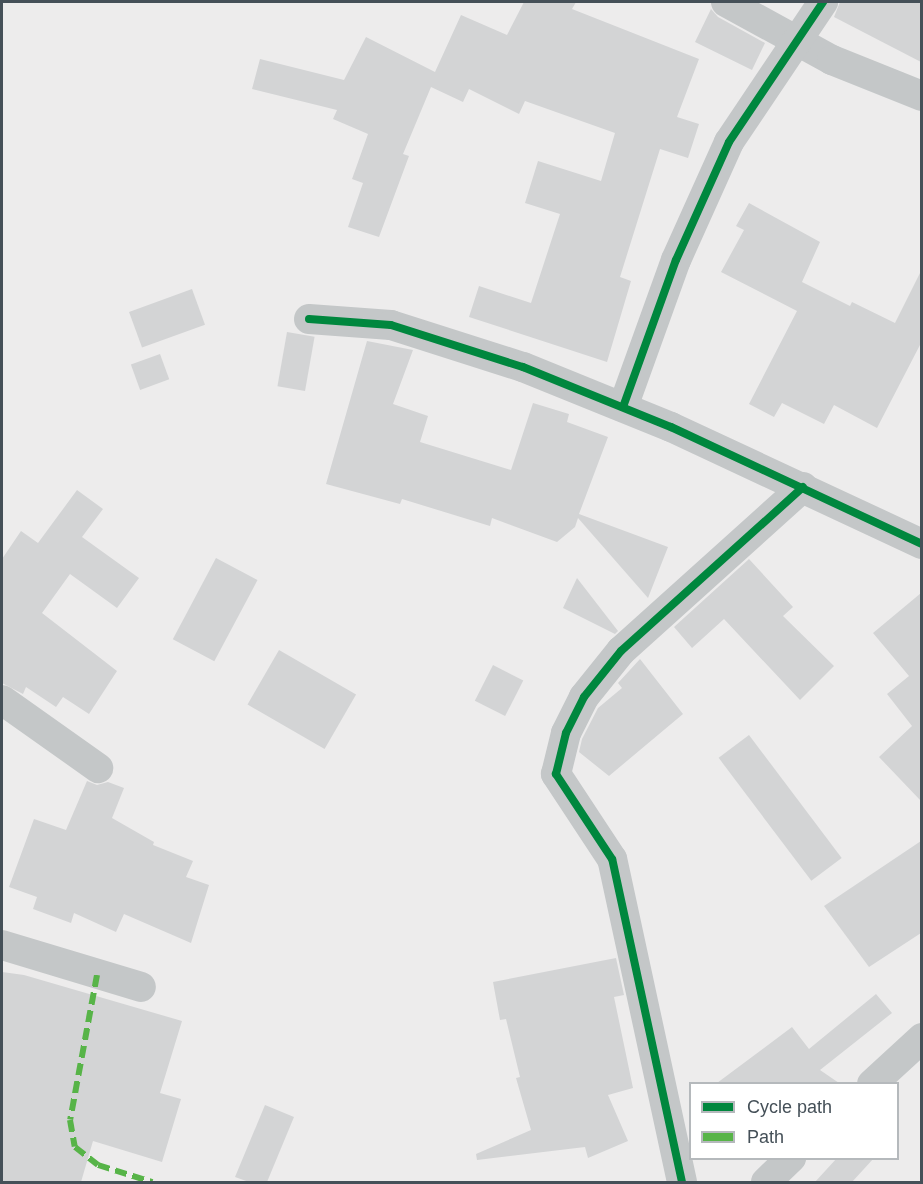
<!DOCTYPE html>
<html>
<head>
<meta charset="utf-8">
<style>
  body { margin:0 }
  #map { position:relative; width:923px; height:1184px; overflow:hidden; background:#edecec; font-family:Arial,sans-serif }
  div>[style] { position:absolute }
  .building>* { inset:0; background:#d3d4d5; transform-origin:0 0 }
  .minor>* { height:30px; margin:-15px; padding:0 15px; transform-origin:15px; border-radius:15px; background:#c4c7c8 }
  .quiet>* { height:6px; margin-top:-3px; transform-origin:0; background:repeating-linear-gradient(90deg,#57b448 0 12px,transparent 0 18px) }
  .cycleway>* { height:8px; margin:-4px; padding:0 4px; transform-origin:4px; border-radius:4px; background:#00873e }
  span { translate:-50% -50%; white-space:nowrap; text-align:center; line-height:1.15; -webkit-text-stroke:4.5px #fff; paint-order:stroke }
  .frame { position:absolute; inset:0; border:3px solid #455058; pointer-events:none }
  .legend { position:absolute; left:689px; top:1082px; width:210px; height:78px; box-sizing:border-box; background:#fff; border:2px solid #b5b9bc; margin:0; padding:8px 10px; list-style:none; font-size:18px; color:#455058 }
  .legend li { display:flex; align-items:center; gap:12px; height:30px }
  .legend b { width:30px; border:2px solid #b5b9bc }
</style>
</head>
<body>
<div id="map">
  <div class="building">
    <div style="clip-path:polygon(524px 2px,576px 2px,572px 9px,699px 59px,677px 117px,699px 124px,688px 158px,660px 149px,620px 277px,631px 281px,607px 362px,469px 317px,479px 286px,531px 303px,560px 214px,525px 203px,538px 161px,601px 181px,615px 133px,525px 101px,519px 114px,469px 89px,463px 102px,431px 87px,403px 154px,409px 156px,379px 237px,348px 227px,363px 183px,352px 179px,368px 134px,333px 119px,337px 110px,252px 89px,260px 59px,344px 80px,366px 37px,435px 72px,461px 15px,507px 35px)"></div>
    <div style="clip-path:polygon(840px 2px,921px 2px,921px 62px,834px 17px)"></div>
    <div style="clip-path:polygon(711px 9px,718px 17px,765px 43px,752px 70px,695px 42px)"></div>
    <div style="clip-path:polygon(749px 203px,820px 242px,802px 282px,850px 306px,852px 302px,895px 323px,921px 271px,921px 343px,877px 428px,834px 405px,824px 424px,782px 403px,774px 417px,749px 404px,797px 311px,721px 272px,744px 230px,736px 226px)"></div>
    <div style="left:192px;top:289px;width:38px;height:67px;rotate:70deg"></div>
    <div style="left:287px;top:332px;width:28px;height:55px;rotate:10deg"></div>
    <div style="clip-path:polygon(367px 341px,413px 350px,393px 404px,428px 416px,420px 442px,511px 470px,533px 403px,569px 414px,567px 422px,608px 437px,579px 514px,668px 547px,648px 598px,578px 518px,575px 527px,557px 542px,492px 518px,490px 526px,402px 499px,400px 504px,326px 484px)"></div>
    <div style="left:160px;top:354px;width:27px;height:31px;rotate:70deg"></div>
    <div style="clip-path:polygon(77px 490px,103px 509px,82px 537px,139px 578px,117px 608px,70px 574px,42px 613px,117px 671px,89px 714px,63px 697px,56px 707px,26px 687px,23px 694px,2px 683px,2px 559px,21px 531px,38px 543px)"></div>
    <div style="left:216px;top:558px;width:47px;height:92px;rotate:28deg"></div>
    <div style="clip-path:polygon(749px 559px,793px 607px,783px 616px,834px 666px,800px 700px,724px 619px,692px 648px,674px 627px)"></div>
    <div style="clip-path:polygon(577px 578px,618px 631px,615px 634px,563px 608px)"></div>
    <div style="clip-path:polygon(921px 593px,921px 801px,879px 757px,912px 726px,887px 694px,909px 676px,873px 633px)"></div>
    <div style="left:279px;top:650px;width:89px;height:63px;rotate:30deg"></div>
    <div style="clip-path:polygon(640px 659px,683px 714px,609px 776px,579px 752px,582px 739px,598px 708px,622px 688px,618px 683px)"></div>
    <div style="left:493px;top:665px;width:34px;height:40px;rotate:27deg"></div>
    <div style="left:749px;top:735px;width:154px;height:38px;rotate:53deg"></div>
    <div style="clip-path:polygon(87px 781px,97px 785px,108px 782px,124px 788px,112px 818px,154px 842px,153px 845px,193px 861px,186px 877px,209px 885px,191px 943px,124px 914px,116px 932px,74px 913px,71px 923px,33px 909px,37px 897px,9px 887px,34px 819px,66px 830px)"></div>
    <div style="clip-path:polygon(921px 841px,921px 933px,869px 967px,824px 906px)"></div>
    <div style="clip-path:polygon(616px 958px,624px 995px,614px 997px,633px 1088px,608px 1095px,628px 1141px,588px 1158px,585px 1147px,477px 1160px,476px 1154px,531px 1130px,516px 1078px,520px 1077px,506px 1019px,500px 1020px,493px 982px)"></div>
    <div style="clip-path:polygon(2px 972px,24px 975px,182px 1021px,160px 1093px,181px 1099px,162px 1162px,93px 1141px,81px 1182px,2px 1182px)"></div>
    <div style="clip-path:polygon(876px 994px,892px 1013px,820px 1070px,839px 1083px,717px 1083px,792px 1027px,809px 1049px)"></div>
    <div style="clip-path:polygon(265px 1105px,294px 1117px,267px 1182px,249px 1182px,235px 1177px)"></div>
    <div style="clip-path:polygon(837px 1158px,874px 1158px,852px 1182px,815px 1182px)"></div>
  </div>
  <div class="minor">
    <div style="left:726px;top:2px;width:121px;rotate:28.7deg"></div>
    <div style="left:832px;top:60px;width:97px;rotate:21.8deg"></div>
    <div style="left:309px;top:319px;width:82px;rotate:4.2deg"></div>
    <div style="left:391px;top:325px;width:139px;rotate:17.7deg"></div>
    <div style="left:523px;top:367px;width:160px;rotate:22.1deg"></div>
    <div style="left:671px;top:427px;width:277px;rotate:25deg"></div>
    <div style="left:623px;top:407px;width:156px;rotate:-70.2deg"></div>
    <div style="left:676px;top:260px;width:129px;rotate:-65.8deg"></div>
    <div style="left:729px;top:142px;width:169px;rotate:-56.1deg"></div>
    <div style="left:2px;top:700px;width:118px;rotate:35.3deg"></div>
    <div style="left:2px;top:945px;width:145px;rotate:16.8deg"></div>
    <div style="left:872px;top:1084px;width:68px;rotate:-42.6deg"></div>
    <div style="left:682px;top:1182px;width:330px;rotate:-102.2deg"></div>
    <div style="left:612px;top:859px;width:102px;rotate:-123.4deg"></div>
    <div style="left:556px;top:774px;width:42px;rotate:-76.3deg"></div>
    <div style="left:566px;top:733px;width:40px;rotate:-63.4deg"></div>
    <div style="left:584px;top:697px;width:59px;rotate:-51.2deg"></div>
    <div style="left:621px;top:651px;width:245px;rotate:-42deg"></div>
    <div style="left:766px;top:1182px;width:35px;rotate:-44deg"></div>
  </div>
  <div class="quiet">
    <div style="left:97px;top:975px;width:147px;rotate:100.5deg"></div>
    <div style="left:70px;top:1120px;width:27px;rotate:80deg"></div>
    <div style="left:75px;top:1147px;width:29px;rotate:38deg"></div>
    <div style="left:98px;top:1165px;width:57px;rotate:17.5deg"></div>
  </div>
  <div class="cycleway">
    <div style="left:309px;top:319px;width:82px;rotate:4.2deg"></div>
    <div style="left:391px;top:325px;width:139px;rotate:17.7deg"></div>
    <div style="left:523px;top:367px;width:160px;rotate:22.1deg"></div>
    <div style="left:671px;top:427px;width:277px;rotate:25deg"></div>
    <div style="left:623px;top:407px;width:156px;rotate:-70.2deg"></div>
    <div style="left:676px;top:260px;width:129px;rotate:-65.8deg"></div>
    <div style="left:729px;top:142px;width:169px;rotate:-56.1deg"></div>
    <div style="left:682px;top:1182px;width:330px;rotate:-102.2deg"></div>
    <div style="left:612px;top:859px;width:102px;rotate:-123.4deg"></div>
    <div style="left:556px;top:774px;width:42px;rotate:-76.3deg"></div>
    <div style="left:566px;top:733px;width:40px;rotate:-63.4deg"></div>
    <div style="left:584px;top:697px;width:59px;rotate:-51.2deg"></div>
    <div style="left:621px;top:651px;width:245px;rotate:-42deg"></div>
  </div>
  <div class="frame"></div>
  <ul class="legend">
  <li><b style="height:8px;background:#00873e"></b>Cycle path</li>
  <li><b style="height:8px;background:#57b448"></b>Path</li>
  </ul>
</div>
</body>
</html>
